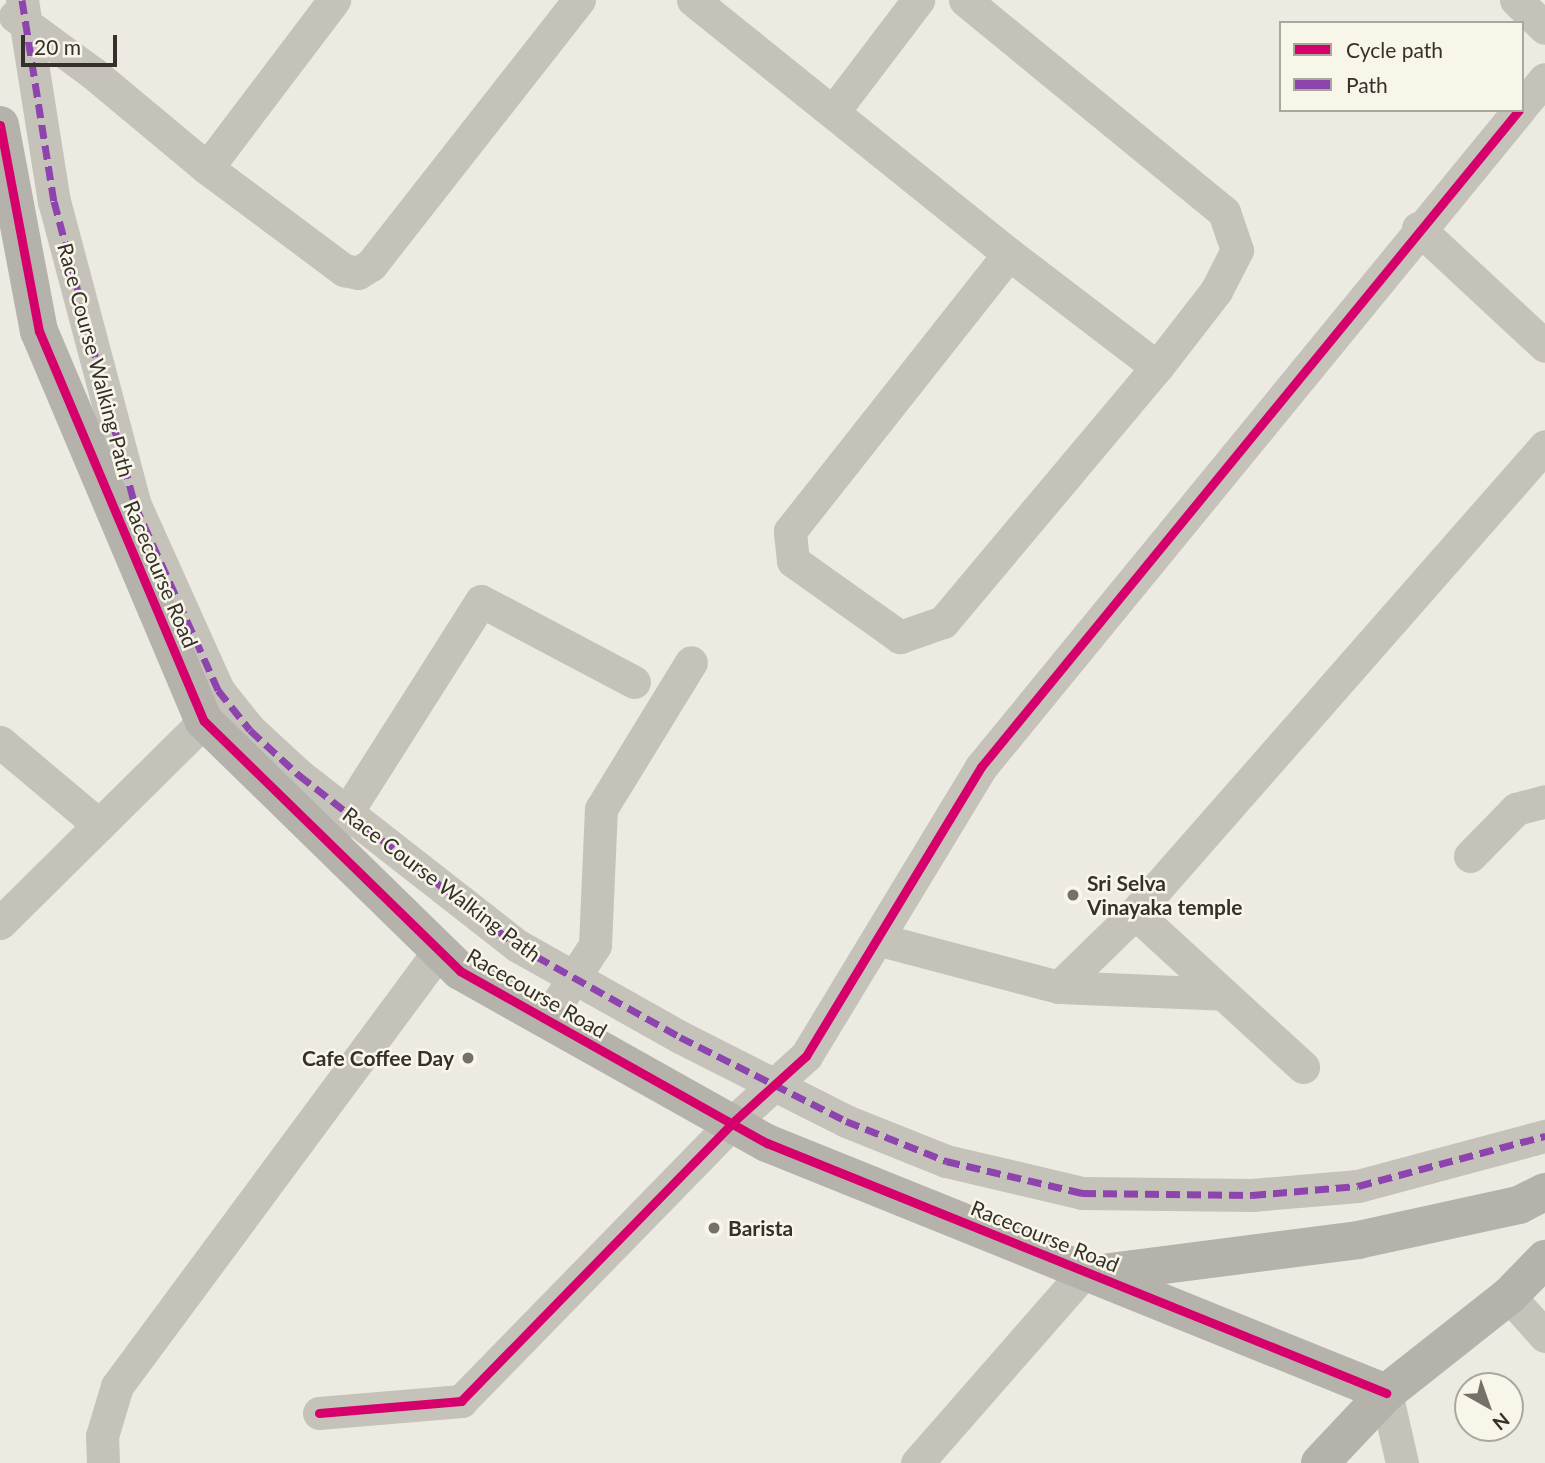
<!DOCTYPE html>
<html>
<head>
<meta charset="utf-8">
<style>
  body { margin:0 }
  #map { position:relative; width:1545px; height:1463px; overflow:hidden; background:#eceae1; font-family:Lato,sans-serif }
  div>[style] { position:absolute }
  .street>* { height:33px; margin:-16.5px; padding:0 16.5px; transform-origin:16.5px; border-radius:16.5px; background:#c5c2ba }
  .secondary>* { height:38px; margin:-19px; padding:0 19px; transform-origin:19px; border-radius:19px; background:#b5b2ab }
  .quiet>* { height:7px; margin-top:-3.5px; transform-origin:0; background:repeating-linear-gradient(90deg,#8e44ad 0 14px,transparent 0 21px) }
  .cycleway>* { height:9px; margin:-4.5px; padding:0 4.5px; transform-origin:4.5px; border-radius:4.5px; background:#d6006c }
  .dots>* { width:19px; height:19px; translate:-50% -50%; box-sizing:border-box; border:4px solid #f8f6e9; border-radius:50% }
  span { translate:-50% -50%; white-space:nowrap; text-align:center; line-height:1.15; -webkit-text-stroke:5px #f8f6e9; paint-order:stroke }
  .street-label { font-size:21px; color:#353029 }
  .poi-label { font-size:21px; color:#353029; font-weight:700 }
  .left { translate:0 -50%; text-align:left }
  .right { translate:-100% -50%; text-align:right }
  .legend { position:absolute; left:1279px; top:21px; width:245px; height:91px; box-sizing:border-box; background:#f8f6e9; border:2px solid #aaa79c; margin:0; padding:9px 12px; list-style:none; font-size:21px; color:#353029 }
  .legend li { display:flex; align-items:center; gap:14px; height:35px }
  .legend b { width:35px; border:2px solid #aaa79c }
  .north { position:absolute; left:1454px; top:1372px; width:70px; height:70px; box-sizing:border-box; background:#f8f6e9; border:2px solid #aaa79c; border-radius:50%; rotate:140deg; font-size:19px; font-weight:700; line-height:28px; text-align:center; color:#353029 }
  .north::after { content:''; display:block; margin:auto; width:24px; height:32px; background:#757169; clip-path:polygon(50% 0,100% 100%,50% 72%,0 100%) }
  .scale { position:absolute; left:21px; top:35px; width:96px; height:32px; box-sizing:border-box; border:4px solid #353029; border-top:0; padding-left:9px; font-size:21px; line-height:24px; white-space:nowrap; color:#353029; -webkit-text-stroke:5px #f8f6e9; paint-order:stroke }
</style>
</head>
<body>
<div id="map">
  <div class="street">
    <div style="left:22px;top:0;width:204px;rotate:81deg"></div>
    <div style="left:54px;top:201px;width:315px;rotate:75.1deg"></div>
    <div style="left:135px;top:505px;width:203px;rotate:65.8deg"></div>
    <div style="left:218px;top:690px;width:51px;rotate:51.3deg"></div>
    <div style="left:250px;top:730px;width:67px;rotate:42.6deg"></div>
    <div style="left:299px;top:775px;width:278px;rotate:38deg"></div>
    <div style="left:518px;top:946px;width:186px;rotate:29.3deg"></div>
    <div style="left:680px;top:1037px;width:186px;rotate:26.8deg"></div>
    <div style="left:846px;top:1121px;width:108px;rotate:21.8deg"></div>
    <div style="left:946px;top:1161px;width:140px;rotate:13.2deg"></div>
    <div style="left:1082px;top:1193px;width:170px;rotate:0.7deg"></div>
    <div style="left:1252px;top:1195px;width:106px;rotate:-4.9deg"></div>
    <div style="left:1358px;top:1186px;width:194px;rotate:-15deg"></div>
    <div style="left:693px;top:0;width:405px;rotate:38.8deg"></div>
    <div style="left:1009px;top:254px;width:186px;rotate:37.4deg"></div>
    <div style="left:965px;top:0;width:335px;rotate:39.3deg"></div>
    <div style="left:1224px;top:212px;width:40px;rotate:71.1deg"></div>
    <div style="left:1237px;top:250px;width:46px;rotate:117.1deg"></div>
    <div style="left:1216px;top:291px;width:96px;rotate:127.8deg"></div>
    <div style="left:1157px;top:367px;width:333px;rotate:130deg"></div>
    <div style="left:943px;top:622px;width:46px;rotate:160.8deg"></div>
    <div style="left:900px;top:637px;width:131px;rotate:-144.6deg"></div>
    <div style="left:793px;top:561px;width:30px;rotate:-96deg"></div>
    <div style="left:790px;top:531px;width:353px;rotate:-51.7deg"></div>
    <div style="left:1516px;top:0;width:40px;rotate:44deg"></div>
    <div style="left:15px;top:16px;width:97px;rotate:36.2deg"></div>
    <div style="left:93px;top:73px;width:148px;rotate:39.8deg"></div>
    <div style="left:207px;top:168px;width:171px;rotate:36.7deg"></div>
    <div style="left:344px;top:270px;width:14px;rotate:12deg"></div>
    <div style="left:358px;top:273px;width:15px;rotate:-32deg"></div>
    <div style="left:371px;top:265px;width:337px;rotate:-51.9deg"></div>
    <div style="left:1522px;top:106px;width:35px;rotate:-50deg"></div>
    <div style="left:833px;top:112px;width:141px;rotate:-52.8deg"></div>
    <div style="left:207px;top:168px;width:211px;rotate:-52.9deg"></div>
    <div style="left:1418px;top:228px;width:173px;rotate:42.9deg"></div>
    <div style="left:0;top:742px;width:129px;rotate:40deg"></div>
    <div style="left:335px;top:831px;width:272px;rotate:-57.6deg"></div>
    <div style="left:481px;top:601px;width:173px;rotate:27.9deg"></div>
    <div style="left:1470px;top:856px;width:66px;rotate:-45.6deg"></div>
    <div style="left:1516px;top:809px;width:30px;rotate:-15deg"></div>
    <div style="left:1135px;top:913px;width:228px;rotate:42.5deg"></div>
    <div style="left:0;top:923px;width:287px;rotate:-44.7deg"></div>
    <div style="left:877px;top:939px;width:188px;rotate:14.8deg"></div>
    <div style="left:1059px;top:987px;width:164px;rotate:2.4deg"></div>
    <div style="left:1059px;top:987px;width:106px;rotate:-44.2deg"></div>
    <div style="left:1135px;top:913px;width:621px;rotate:-48.72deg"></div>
    <div style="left:547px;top:1019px;width:88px;rotate:-57deg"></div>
    <div style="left:595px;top:945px;width:136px;rotate:-87.5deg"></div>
    <div style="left:601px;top:809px;width:172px;rotate:-58.5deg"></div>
    <div style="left:1509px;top:1296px;width:54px;rotate:48deg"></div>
    <div style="left:1386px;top:1393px;width:72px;rotate:77.1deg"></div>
    <div style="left:319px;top:1413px;width:143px;rotate:-4.8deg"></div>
    <div style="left:461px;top:1401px;width:388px;rotate:-45.7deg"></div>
    <div style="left:732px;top:1123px;width:100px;rotate:-42.2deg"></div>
    <div style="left:806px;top:1056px;width:338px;rotate:-58.8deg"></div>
    <div style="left:981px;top:767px;width:849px;rotate:-50.69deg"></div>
    <div style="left:103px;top:1463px;width:27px;rotate:-92deg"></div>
    <div style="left:102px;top:1436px;width:52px;rotate:-73.3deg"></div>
    <div style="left:117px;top:1386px;width:541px;rotate:-53.49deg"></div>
    <div style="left:917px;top:1463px;width:255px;rotate:-48.8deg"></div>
  </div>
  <div class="secondary">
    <div style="left:0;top:125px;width:210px;rotate:79.3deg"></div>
    <div style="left:39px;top:331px;width:423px;rotate:67.1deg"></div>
    <div style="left:204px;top:721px;width:358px;rotate:44.3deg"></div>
    <div style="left:460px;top:971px;width:352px;rotate:29.3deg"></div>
    <div style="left:767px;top:1143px;width:668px;rotate:21.99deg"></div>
    <div style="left:1094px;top:1274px;width:266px;rotate:-7.3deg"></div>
    <div style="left:1358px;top:1240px;width:165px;rotate:-12.3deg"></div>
    <div style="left:1519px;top:1205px;width:29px;rotate:-27deg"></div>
    <div style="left:1320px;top:1463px;width:96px;rotate:-46.7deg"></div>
    <div style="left:1386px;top:1393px;width:157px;rotate:-38.3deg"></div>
    <div style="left:1509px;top:1296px;width:52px;rotate:-45.8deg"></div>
  </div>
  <div class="quiet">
    <div style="left:22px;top:0;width:204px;rotate:81deg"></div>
    <div style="left:54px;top:201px;width:315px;rotate:75.1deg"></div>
    <div style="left:135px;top:505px;width:203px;rotate:65.8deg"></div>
    <div style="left:218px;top:690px;width:51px;rotate:51.3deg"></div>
    <div style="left:250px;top:730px;width:67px;rotate:42.6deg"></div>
    <div style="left:299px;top:775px;width:278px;rotate:38deg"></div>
    <div style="left:518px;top:946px;width:186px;rotate:29.3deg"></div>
    <div style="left:680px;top:1037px;width:186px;rotate:26.8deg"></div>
    <div style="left:846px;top:1121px;width:108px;rotate:21.8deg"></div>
    <div style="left:946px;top:1161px;width:140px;rotate:13.2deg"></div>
    <div style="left:1082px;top:1193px;width:170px;rotate:0.7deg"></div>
    <div style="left:1252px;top:1195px;width:106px;rotate:-4.9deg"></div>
    <div style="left:1358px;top:1186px;width:194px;rotate:-15deg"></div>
  </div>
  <div class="cycleway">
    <div style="left:0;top:125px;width:210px;rotate:79.3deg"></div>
    <div style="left:39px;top:331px;width:423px;rotate:67.1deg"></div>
    <div style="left:204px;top:721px;width:358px;rotate:44.3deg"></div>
    <div style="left:460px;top:971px;width:352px;rotate:29.3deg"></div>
    <div style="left:767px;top:1143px;width:668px;rotate:21.99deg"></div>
    <div style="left:319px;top:1413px;width:143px;rotate:-4.8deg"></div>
    <div style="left:461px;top:1401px;width:388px;rotate:-45.7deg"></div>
    <div style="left:732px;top:1123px;width:100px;rotate:-42.2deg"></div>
    <div style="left:806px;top:1056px;width:338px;rotate:-58.8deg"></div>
    <div style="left:981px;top:767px;width:849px;rotate:-50.69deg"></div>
  </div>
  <div class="dots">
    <div style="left:1073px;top:895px;background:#757169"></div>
    <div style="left:468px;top:1058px;background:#757169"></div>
    <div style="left:714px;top:1228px;background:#757169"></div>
  </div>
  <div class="street-label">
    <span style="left:96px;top:360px;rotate:75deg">Race Course Walking Path</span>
    <span style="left:161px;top:574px;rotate:67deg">Racecourse Road</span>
    <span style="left:442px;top:884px;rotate:37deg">Race Course Walking Path</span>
    <span style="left:537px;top:993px;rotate:30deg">Racecourse Road</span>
    <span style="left:1045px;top:1236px;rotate:22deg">Racecourse Road</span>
  </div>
  <div class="poi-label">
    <span class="left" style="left:1087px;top:895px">Sri Selva<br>Vinayaka temple</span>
    <span class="right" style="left:454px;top:1058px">Cafe Coffee Day</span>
    <span class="left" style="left:728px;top:1228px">Barista</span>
  </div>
  <ul class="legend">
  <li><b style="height:9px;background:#d6006c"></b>Cycle path</li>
  <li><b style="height:9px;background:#8e44ad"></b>Path</li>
  </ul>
  <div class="north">N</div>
  <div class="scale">20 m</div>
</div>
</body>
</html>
